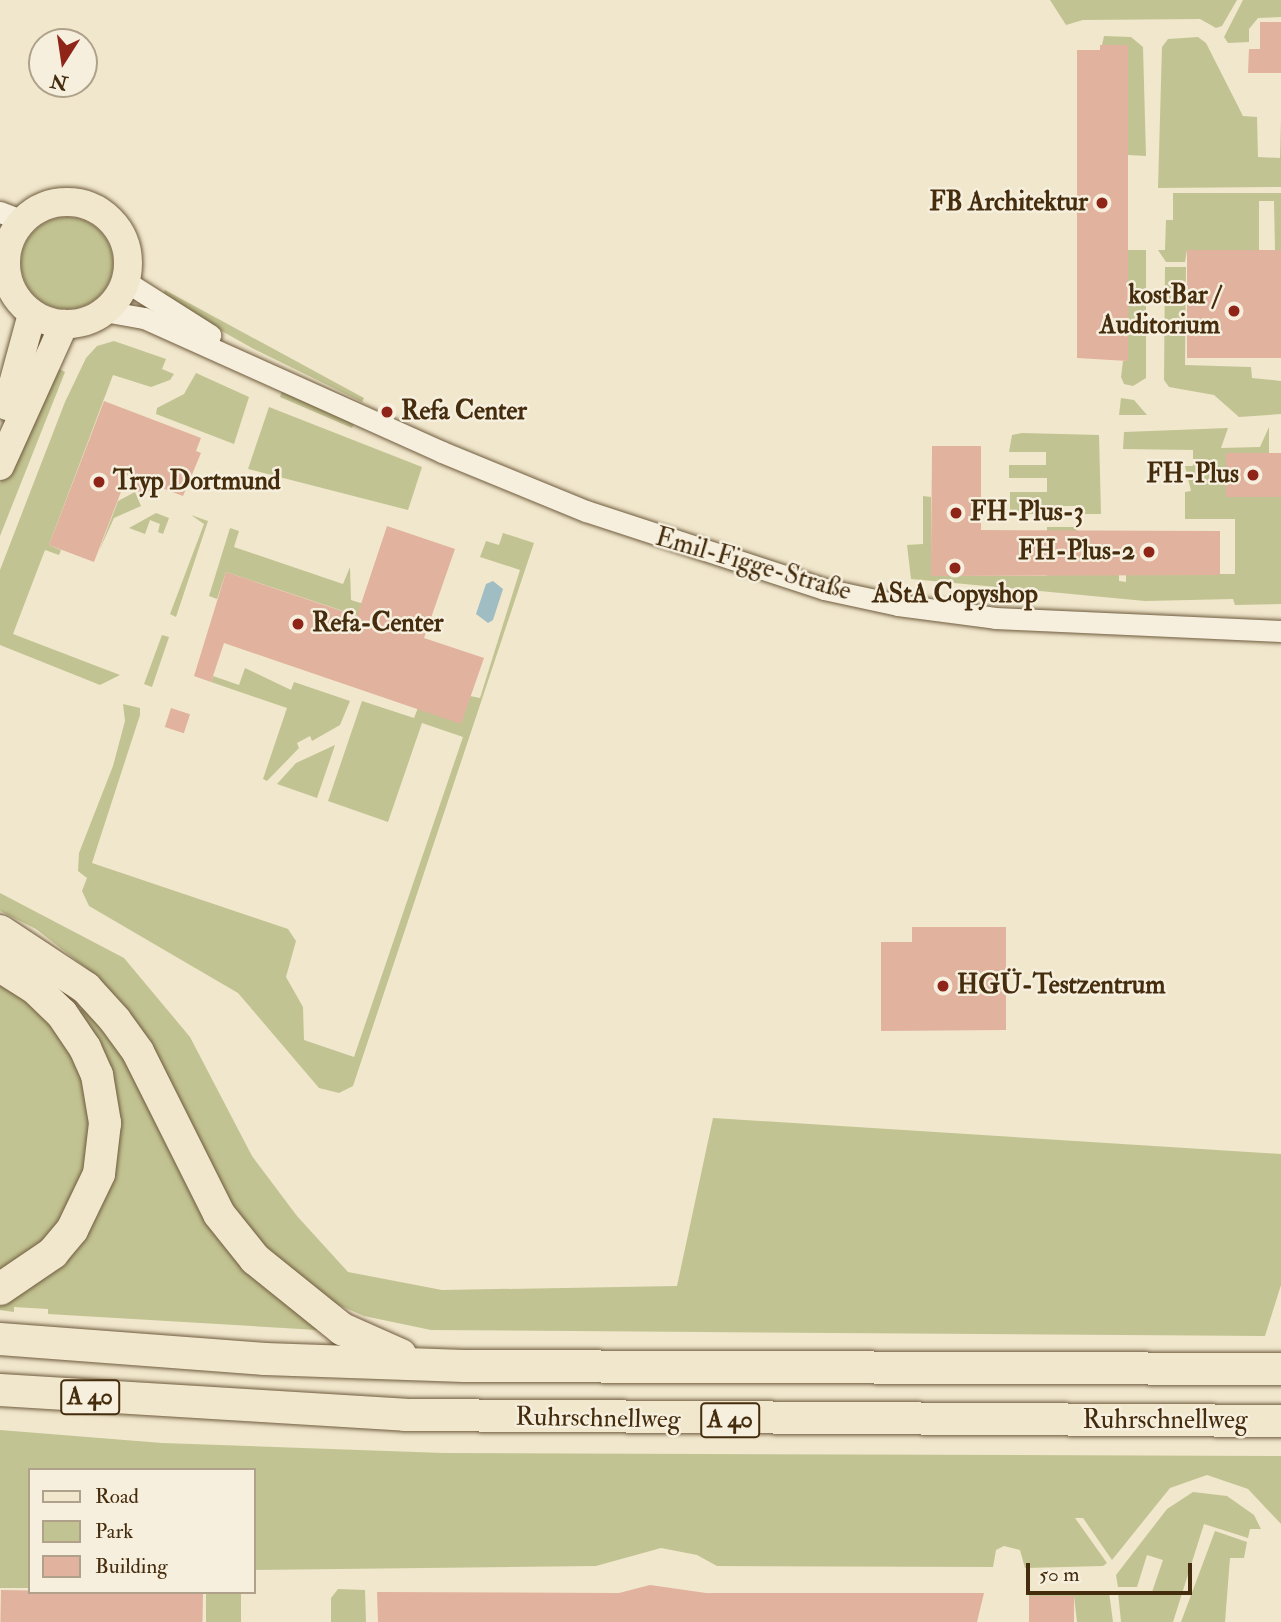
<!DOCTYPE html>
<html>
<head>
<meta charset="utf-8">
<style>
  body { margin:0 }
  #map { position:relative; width:1281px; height:1622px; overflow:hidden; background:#f1e7cc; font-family:"IM FELL Double Pica",serif }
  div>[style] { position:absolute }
  .green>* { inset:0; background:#c2c392; transform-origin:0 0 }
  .round { border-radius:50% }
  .water>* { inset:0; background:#9fbdc2 }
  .building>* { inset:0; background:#e1b29d; transform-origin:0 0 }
  .roads { filter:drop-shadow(0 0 2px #6f5b3d) drop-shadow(0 0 2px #6f5b3d) }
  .minor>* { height:21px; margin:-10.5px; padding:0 10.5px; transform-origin:10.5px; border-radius:10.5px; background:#f6efde }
  .major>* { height:28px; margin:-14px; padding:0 14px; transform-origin:14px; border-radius:14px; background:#f1e7cc }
  .major>.ring { margin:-14px; padding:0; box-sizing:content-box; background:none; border:28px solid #f1e7cc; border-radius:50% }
  .highway>* { height:32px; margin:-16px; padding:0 16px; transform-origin:16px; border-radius:16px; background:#f1e7cc }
  .dots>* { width:19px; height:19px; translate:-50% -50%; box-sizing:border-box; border:4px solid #f6efde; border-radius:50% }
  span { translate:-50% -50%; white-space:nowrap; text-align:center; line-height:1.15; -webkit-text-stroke:5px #f6efde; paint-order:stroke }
  .shield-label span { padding:2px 5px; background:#f6efde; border:2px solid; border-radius:5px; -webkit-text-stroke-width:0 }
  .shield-label { font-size:24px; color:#442c0d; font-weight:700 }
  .poi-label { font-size:26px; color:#442c0d; font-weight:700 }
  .right { translate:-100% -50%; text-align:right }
  .left { translate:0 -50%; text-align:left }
  .street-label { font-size:26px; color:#442c0d }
  .legend { position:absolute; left:28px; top:1468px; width:228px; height:126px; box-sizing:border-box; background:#f6efde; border:2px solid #afa18a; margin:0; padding:9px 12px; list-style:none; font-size:21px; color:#442c0d }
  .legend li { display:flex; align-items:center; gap:14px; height:35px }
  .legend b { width:35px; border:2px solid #afa18a }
  .north { position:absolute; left:28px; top:28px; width:70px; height:70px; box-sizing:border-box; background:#f6efde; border:2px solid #afa18a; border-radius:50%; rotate:192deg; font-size:19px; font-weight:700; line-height:28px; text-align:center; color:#442c0d }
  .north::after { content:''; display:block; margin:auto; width:24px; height:32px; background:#8f2418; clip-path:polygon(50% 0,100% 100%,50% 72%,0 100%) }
  .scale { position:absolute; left:1026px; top:1563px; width:166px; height:32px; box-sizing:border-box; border:4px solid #442c0d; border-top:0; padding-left:9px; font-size:21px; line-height:24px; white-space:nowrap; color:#442c0d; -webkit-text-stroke:5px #f6efde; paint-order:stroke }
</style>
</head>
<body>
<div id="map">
  <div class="green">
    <div style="clip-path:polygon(1050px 0,1237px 0,1222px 26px,1216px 28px,1200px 19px,1083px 20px,1066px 25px)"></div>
    <div style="clip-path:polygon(1243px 0,1281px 0,1281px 17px,1258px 18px,1249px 29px,1249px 42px,1228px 43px,1224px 37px)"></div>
    <div style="clip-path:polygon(1104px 36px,1131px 37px,1143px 47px,1146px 156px,1128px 155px,1128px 46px,1102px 45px)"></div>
    <div style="clip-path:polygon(1198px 37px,1206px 43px,1243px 116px,1257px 117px,1258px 157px,1280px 158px,1281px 119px,1281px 187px,1158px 188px,1162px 47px,1168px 39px)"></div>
    <div style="clip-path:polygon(1173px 193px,1281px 193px,1281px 250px,1275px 250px,1274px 201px,1259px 201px,1259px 250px,1187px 250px,1185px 262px,1166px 262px,1158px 250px,1165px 250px,1166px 220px,1173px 220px)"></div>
    <div class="round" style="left:21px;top:217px;width:92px;height:92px"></div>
    <div style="clip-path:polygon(1128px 250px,1146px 250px,1146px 378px,1133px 386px,1124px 384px,1121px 377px,1123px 361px,1128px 361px)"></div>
    <div style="clip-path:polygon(1165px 267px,1186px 267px,1185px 365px,1251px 367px,1252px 378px,1281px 381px,1281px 414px,1239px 417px,1214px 395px,1169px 387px,1164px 380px)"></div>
    <div style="clip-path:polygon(165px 290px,364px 398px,362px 402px,252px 348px,161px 297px)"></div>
    <div style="clip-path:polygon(114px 341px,166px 359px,162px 369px,174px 374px,170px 380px,151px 387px,113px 375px,49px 545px,61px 550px,59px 555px,45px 550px,13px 634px,120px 675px,100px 685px,0 645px,0 570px,65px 402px,86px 358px,97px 346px)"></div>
    <div style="clip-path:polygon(49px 364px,65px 372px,0 536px,0 484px)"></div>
    <div style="clip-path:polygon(196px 373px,249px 397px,234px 444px,156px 414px,157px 408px,184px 394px)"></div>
    <div style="clip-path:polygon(282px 391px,354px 424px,352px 428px,280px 397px)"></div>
    <div style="clip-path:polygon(1121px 398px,1134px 400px,1147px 415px,1119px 415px)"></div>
    <div style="clip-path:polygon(269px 407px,422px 467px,408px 510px,248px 469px)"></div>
    <div style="clip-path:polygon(1269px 427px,1269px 453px,1226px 454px,1226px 496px,1281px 497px,1281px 604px,1235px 605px,1233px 599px,1145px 601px,911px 579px,907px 545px,923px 544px,923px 496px,931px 497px,932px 576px,1047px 576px,1047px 527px,1077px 527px,1077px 574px,1119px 574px,1119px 581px,1126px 582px,1126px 574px,1235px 574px,1235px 519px,1185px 519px,1185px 492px,1191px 491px,1185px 466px,1193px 466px,1193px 450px,1123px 449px,1124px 432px,1228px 428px,1221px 448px,1260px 447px)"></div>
    <div style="clip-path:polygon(1022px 433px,1099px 435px,1101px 514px,1080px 514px,1080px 506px,1044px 506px,1044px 514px,1010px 514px,1010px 492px,1047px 492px,1047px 478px,1009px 478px,1009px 465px,1046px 465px,1046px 452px,1009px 452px,1012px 435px)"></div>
    <div style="clip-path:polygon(135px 492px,141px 506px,114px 518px,99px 551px,118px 501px)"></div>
    <div style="clip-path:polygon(156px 513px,169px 518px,163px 534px,158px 532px,160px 524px,150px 520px,145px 534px,129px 528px)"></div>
    <div style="clip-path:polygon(191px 515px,208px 521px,176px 617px,170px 614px,204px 524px)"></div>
    <div style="clip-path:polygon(230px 528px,239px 531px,234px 547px,343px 584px,350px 567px,351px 600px,367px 605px,358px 616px,226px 572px,217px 599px,209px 596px)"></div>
    <div style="clip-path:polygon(503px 533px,534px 543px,353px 1086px,339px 1093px,319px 1088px,238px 993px,89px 906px,82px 891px,87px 878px,78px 871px,79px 853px,113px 766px,125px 721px,123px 704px,140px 708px,140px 715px,92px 863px,288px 929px,296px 941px,286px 977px,303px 1007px,304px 1040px,354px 1057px,463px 737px,422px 723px,388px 822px,328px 801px,362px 701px,414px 718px,418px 708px,470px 696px,480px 698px,520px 570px,480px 557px,486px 541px,499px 545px)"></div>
    <div style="clip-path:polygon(162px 635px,169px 637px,152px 687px,144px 684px)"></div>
    <div style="clip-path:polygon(245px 668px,291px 690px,294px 682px,350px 701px,340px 725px,312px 741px,310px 736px,297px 743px,299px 748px,267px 781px,263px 779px,287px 708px,211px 682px,213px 676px,239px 685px)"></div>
    <div style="clip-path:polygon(335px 745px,317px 798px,277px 784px,296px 763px)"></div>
    <div style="clip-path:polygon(0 893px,124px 958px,190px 1037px,252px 1156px,297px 1216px,348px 1272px,442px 1290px,677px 1286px,713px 1118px,1281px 1154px,1281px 1285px,1265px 1336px,431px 1330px,364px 1316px,318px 1296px,241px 1228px,151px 1045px,99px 978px,36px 929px,0 911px)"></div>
    <div style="clip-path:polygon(0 976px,71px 1042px,94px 1105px,91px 1163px,62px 1226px,0 1274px)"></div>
    <div style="clip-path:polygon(84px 1007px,135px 1074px,187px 1178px,319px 1320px,317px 1330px,48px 1314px,48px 1309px,14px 1307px,14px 1312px,0 1310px,0 1296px,110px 1181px,75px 1015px)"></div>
    <div style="clip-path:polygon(0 1430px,162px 1443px,443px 1453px,1281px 1456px,1281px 1524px,1248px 1489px,1207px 1475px,1170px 1488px,1112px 1560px,1083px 1518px,1075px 1518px,1107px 1563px,1103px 1566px,1025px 1568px,1020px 1550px,1004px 1546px,996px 1550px,993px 1567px,717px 1566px,697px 1555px,661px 1548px,596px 1566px,254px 1570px,254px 1470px,30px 1470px,30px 1588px,0 1588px)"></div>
    <div style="clip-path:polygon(1193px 1492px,1227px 1496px,1254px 1515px,1261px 1529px,1250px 1529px,1248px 1538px,1204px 1524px,1173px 1622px,1121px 1622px,1118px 1592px,1152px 1592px,1163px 1560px,1147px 1555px,1137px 1587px,1118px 1587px,1116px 1575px,1167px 1509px)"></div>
    <div style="clip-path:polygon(1215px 1531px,1247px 1542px,1244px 1558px,1230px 1558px,1225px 1622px,1181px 1622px)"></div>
    <div style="clip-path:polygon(338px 1589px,365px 1590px,366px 1622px,331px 1622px,331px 1598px)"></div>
    <div style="left:206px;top:1592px;width:35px;height:30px"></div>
    <div style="clip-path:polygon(1029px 1592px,1109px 1592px,1113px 1622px,1077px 1622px,1074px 1596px,1029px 1596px)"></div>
  </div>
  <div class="water">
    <div style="clip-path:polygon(493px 581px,503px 589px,493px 620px,488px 623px,476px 614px,486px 584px)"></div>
  </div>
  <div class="building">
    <div style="clip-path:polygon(1260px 22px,1281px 22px,1281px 73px,1248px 73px,1249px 49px,1260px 49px)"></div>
    <div style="clip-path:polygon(1100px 45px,1128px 45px,1128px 361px,1077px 358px,1077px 50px,1100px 50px)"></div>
    <div style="left:1187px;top:250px;width:94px;height:108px"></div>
    <div style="clip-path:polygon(104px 401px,201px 438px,196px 451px,201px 453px,183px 496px,162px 488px,163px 483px,140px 496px,129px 471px,94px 562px,49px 545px)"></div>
    <div style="clip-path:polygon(932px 446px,981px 446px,981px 530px,1220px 531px,1220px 575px,931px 576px)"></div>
    <div style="left:1226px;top:453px;width:55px;height:44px"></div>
    <div style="clip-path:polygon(387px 526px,455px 549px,424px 638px,484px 658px,461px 724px,224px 643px,211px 682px,194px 676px,226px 572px,357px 616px)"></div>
    <div style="left:171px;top:708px;width:20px;height:20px;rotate:18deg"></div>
    <div style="clip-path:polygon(912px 927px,1006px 927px,1006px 1030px,881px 1031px,881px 942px,912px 942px)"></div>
    <div style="clip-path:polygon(650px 1585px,706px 1593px,984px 1593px,977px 1622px,378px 1622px,377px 1592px,619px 1593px)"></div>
    <div style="left:1px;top:1590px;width:202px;height:32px;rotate:1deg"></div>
    <div style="left:1029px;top:1596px;width:45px;height:26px"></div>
  </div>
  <div class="roads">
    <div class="minor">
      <div style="left:0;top:212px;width:25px;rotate:21deg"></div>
      <div style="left:0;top:241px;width:9px;rotate:32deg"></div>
      <div style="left:125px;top:281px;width:101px;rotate:32.4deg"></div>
      <div style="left:104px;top:311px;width:41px;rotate:9.9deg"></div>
      <div style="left:144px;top:318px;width:327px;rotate:24.2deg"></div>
      <div style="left:442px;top:452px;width:156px;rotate:22.3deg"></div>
      <div style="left:586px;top:511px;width:250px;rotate:18.1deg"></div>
      <div style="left:824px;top:589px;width:76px;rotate:12.2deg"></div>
      <div style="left:898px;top:605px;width:98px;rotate:7.6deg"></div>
      <div style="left:995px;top:618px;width:286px;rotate:2.6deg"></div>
    </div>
    <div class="major">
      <div class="ring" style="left:6px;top:202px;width:94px;height:94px"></div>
      <div style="left:7px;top:406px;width:95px;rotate:-74.8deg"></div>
      <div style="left:0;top:466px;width:156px;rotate:-65.7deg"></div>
    </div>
    <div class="highway">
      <div style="left:0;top:931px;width:103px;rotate:33.5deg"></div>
      <div style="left:86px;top:988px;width:43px;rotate:47.8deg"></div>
      <div style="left:115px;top:1020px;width:39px;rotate:54deg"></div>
      <div style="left:138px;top:1052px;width:181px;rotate:63.4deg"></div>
      <div style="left:219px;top:1214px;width:58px;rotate:51.3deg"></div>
      <div style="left:255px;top:1259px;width:112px;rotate:38.8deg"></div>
      <div style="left:342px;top:1329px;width:64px;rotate:23.8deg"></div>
      <div style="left:0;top:966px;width:41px;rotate:32.2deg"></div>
      <div style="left:35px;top:988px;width:37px;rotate:44deg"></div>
      <div style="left:62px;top:1014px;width:41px;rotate:55.9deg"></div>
      <div style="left:85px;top:1048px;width:30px;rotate:66deg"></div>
      <div style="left:97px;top:1075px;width:49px;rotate:80.5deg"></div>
      <div style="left:105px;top:1123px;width:51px;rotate:96.7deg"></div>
      <div style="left:99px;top:1174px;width:62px;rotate:115.7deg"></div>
      <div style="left:72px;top:1230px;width:30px;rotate:130deg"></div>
      <div style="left:53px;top:1253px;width:64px;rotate:145.8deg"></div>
      <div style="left:0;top:1339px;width:266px;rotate:4.3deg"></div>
      <div style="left:265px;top:1359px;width:199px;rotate:2deg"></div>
      <div style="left:464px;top:1366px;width:817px;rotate:0.21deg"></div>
      <div style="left:0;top:1390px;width:406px;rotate:3.5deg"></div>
      <div style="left:405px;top:1415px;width:876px;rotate:0.39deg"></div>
    </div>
  </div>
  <div class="dots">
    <div style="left:1102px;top:203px;background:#8f2418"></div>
    <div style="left:1234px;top:311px;background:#8f2418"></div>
    <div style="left:387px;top:412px;background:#8f2418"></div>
    <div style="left:1253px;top:475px;background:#8f2418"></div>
    <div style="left:99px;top:482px;background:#8f2418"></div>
    <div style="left:956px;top:513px;background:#8f2418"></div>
    <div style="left:1149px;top:552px;background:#8f2418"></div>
    <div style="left:955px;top:568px;background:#8f2418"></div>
    <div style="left:298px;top:624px;background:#8f2418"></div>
    <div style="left:943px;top:986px;background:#8f2418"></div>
  </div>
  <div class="shield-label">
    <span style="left:90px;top:1397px">A 40</span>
    <span style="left:730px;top:1420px">A 40</span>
  </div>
  <div class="poi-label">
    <span class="right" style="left:1088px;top:203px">FB Architektur</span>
    <span class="right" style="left:1220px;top:311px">kostBar /<br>Auditorium</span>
    <span class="left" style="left:401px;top:412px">Refa Center</span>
    <span class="right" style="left:1239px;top:475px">FH-Plus</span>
    <span class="left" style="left:113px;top:482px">Tryp Dortmund</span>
    <span class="left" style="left:970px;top:513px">FH-Plus-3</span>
    <span class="right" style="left:1135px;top:552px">FH-Plus-2</span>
    <span style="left:955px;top:595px">AStA Copyshop</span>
    <span class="left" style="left:312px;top:624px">Refa-Center</span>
    <span class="left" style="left:957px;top:986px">HGÜ-Testzentrum</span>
  </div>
  <div class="street-label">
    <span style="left:753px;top:565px;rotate:16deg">Emil-Figge-Straße</span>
    <span style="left:598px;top:1419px;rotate:1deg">Ruhrschnellweg</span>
    <span style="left:1165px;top:1421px">Ruhrschnellweg</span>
  </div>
  <ul class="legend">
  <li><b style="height:9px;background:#f1e7cc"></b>Road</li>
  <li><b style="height:19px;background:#c2c392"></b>Park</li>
  <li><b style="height:19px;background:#e1b29d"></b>Building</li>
  </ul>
  <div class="north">N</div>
  <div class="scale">50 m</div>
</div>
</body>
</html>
